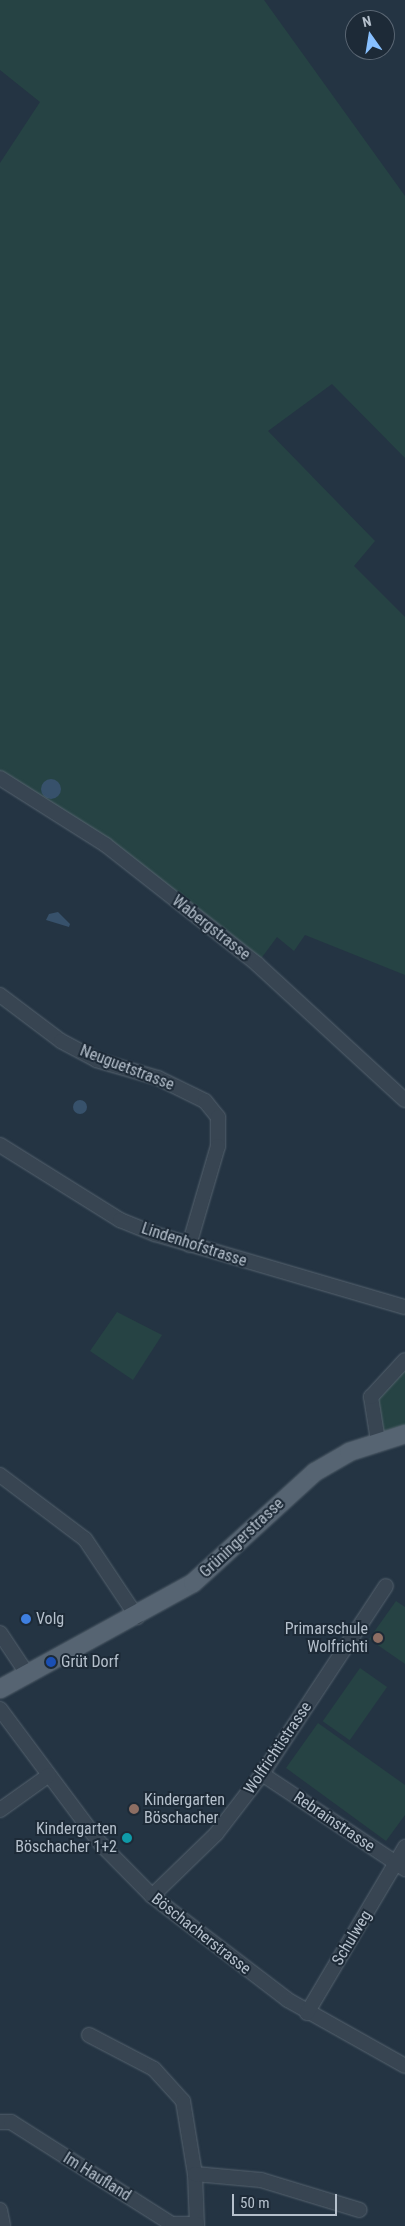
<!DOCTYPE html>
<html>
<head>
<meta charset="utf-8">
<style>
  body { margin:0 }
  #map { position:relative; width:405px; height:2226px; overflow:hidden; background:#243443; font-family:"Roboto Condensed",sans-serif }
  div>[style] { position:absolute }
  .green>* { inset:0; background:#264344; transform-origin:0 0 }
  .water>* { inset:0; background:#37516b }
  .round { border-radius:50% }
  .roads { filter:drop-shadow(0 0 1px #56636f) drop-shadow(0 0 1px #56636f) }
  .minor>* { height:14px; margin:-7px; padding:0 7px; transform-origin:7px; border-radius:7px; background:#384552 }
  .major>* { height:18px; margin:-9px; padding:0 9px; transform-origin:9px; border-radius:9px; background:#566472 }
  .dots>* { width:14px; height:14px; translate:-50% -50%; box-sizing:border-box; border:2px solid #1d2a37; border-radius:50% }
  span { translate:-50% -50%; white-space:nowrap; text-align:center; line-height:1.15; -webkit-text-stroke:4px #1d2a37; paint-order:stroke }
  .street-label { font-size:16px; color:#b5c0cc }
  .poi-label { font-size:16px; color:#b5c0cc }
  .left { translate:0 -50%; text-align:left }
  .right { translate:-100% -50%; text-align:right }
  .north { position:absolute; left:345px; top:10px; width:50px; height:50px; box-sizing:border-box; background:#1d2a37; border:1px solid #5a6673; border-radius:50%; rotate:347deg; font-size:14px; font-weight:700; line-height:20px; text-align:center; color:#b5c0cc }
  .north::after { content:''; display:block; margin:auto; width:18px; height:22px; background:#88c0ff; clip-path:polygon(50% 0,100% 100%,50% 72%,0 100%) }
  .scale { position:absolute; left:232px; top:2194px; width:105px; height:22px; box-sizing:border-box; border:2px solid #b5c0cc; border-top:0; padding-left:6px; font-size:15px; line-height:18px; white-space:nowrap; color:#b5c0cc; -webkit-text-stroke:4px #1d2a37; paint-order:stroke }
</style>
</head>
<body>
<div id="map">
  <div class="green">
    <div style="clip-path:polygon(0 0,264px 0,405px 196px,405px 458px,332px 384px,268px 431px,375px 541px,354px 566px,405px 617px,405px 975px,305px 935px,294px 951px,277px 937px,257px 964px,107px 845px,0 778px,0 163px,40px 102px,0 70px)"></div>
    <div style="clip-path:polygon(117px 1312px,162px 1335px,133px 1380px,90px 1351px)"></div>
    <div style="clip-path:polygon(405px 1360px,405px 1434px,378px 1441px,377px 1387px)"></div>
    <div style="clip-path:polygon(396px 1601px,405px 1607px,405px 1664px,369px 1639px)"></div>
    <div style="left:360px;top:1668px;width:33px;height:65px;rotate:35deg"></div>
    <div style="clip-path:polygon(318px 1723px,405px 1785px,405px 1815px,386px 1841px,286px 1768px)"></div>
  </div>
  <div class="water">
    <div class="round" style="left:41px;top:779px;width:20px;height:20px"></div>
    <div style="clip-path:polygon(58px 912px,70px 924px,69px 927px,46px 920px,49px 914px)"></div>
    <div class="round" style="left:73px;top:1100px;width:14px;height:14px"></div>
  </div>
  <div class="roads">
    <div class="minor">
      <div style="left:0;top:778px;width:125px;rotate:32.3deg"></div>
      <div style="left:106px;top:845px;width:192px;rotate:38.2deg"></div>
      <div style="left:257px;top:964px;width:201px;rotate:42.6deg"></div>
      <div style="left:0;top:995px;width:76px;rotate:37deg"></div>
      <div style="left:61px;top:1041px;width:40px;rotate:28deg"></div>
      <div style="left:96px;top:1060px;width:65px;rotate:16.2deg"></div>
      <div style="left:158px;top:1078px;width:52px;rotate:26.1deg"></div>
      <div style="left:205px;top:1101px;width:21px;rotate:51deg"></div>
      <div style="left:218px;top:1117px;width:29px;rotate:90deg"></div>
      <div style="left:218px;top:1146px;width:103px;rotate:106.3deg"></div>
      <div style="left:0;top:1145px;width:142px;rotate:32deg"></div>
      <div style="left:120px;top:1220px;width:38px;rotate:22deg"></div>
      <div style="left:155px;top:1234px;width:260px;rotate:16.3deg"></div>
      <div style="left:378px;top:1441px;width:45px;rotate:-99deg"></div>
      <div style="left:371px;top:1397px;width:50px;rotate:-47.4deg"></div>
      <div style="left:0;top:1475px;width:106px;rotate:37deg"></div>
      <div style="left:85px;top:1539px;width:94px;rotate:56.3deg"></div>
      <div style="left:0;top:1633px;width:50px;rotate:56.3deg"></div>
      <div style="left:0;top:1709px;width:167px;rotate:53.3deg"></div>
      <div style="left:100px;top:1843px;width:74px;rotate:45.5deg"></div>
      <div style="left:152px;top:1896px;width:171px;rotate:37.4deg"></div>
      <div style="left:288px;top:2000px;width:134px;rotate:29.4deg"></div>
      <div style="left:262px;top:1774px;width:172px;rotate:33.6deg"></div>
      <div style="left:0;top:1810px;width:60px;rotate:-35.5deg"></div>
      <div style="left:152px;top:1896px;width:89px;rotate:-44.1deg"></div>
      <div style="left:216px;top:1834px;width:76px;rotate:-52.5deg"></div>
      <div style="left:262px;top:1774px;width:225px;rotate:-56.6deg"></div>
      <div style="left:307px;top:2013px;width:193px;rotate:-59.4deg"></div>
      <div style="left:89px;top:2035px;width:73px;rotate:27.6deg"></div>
      <div style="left:154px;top:2069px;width:43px;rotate:47.8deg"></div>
      <div style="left:183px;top:2101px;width:74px;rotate:80.7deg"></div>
      <div style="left:195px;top:2174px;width:52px;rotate:87.8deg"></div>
      <div style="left:0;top:2122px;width:11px"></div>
      <div style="left:11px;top:2122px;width:191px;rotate:32.4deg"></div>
      <div style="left:172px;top:2224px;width:25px"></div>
      <div style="left:195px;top:2174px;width:66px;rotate:5.2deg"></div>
      <div style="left:261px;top:2180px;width:103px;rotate:16.9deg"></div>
      <div style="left:0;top:2210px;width:16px;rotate:79deg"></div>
    </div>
    <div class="major">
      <div style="left:0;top:1689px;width:220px;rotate:-28.8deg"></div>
      <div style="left:193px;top:1583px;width:165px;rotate:-42.3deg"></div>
      <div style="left:315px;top:1472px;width:39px;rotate:-30deg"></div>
      <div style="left:349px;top:1452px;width:59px;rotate:-17.8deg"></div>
    </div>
  </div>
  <div class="dots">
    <div style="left:26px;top:1619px;background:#3f7fe0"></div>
    <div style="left:378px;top:1638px;background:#8d6e63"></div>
    <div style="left:51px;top:1662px;background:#1a4fb4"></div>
    <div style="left:134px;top:1809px;background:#8d6e63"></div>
    <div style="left:127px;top:1838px;background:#0f9aa8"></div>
  </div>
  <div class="street-label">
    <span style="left:211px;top:928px;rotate:38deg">Wabergstrasse</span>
    <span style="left:127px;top:1068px;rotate:21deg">Neuguetstrasse</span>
    <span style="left:194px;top:1245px;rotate:18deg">Lindenhofstrasse</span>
    <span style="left:242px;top:1538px;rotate:-43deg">Grüningerstrasse</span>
    <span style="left:278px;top:1748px;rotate:-56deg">Wolfrichtistrasse</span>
    <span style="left:334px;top:1822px;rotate:34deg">Rebrainstrasse</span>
    <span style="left:201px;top:1934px;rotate:38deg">Böschacherstrasse</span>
    <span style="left:352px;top:1938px;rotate:-59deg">Schulweg</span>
    <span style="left:97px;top:2177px;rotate:32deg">Im Haufland</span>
  </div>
  <div class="poi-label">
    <span class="left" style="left:36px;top:1619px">Volg</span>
    <span class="right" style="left:368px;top:1638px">Primarschule<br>Wolfrichti</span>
    <span class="left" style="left:61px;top:1662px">Grüt Dorf</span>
    <span class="left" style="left:144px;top:1809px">Kindergarten<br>Böschacher</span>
    <span class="right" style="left:117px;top:1838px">Kindergarten<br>Böschacher 1+2</span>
  </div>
  <div class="north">N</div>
  <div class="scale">50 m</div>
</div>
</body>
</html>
